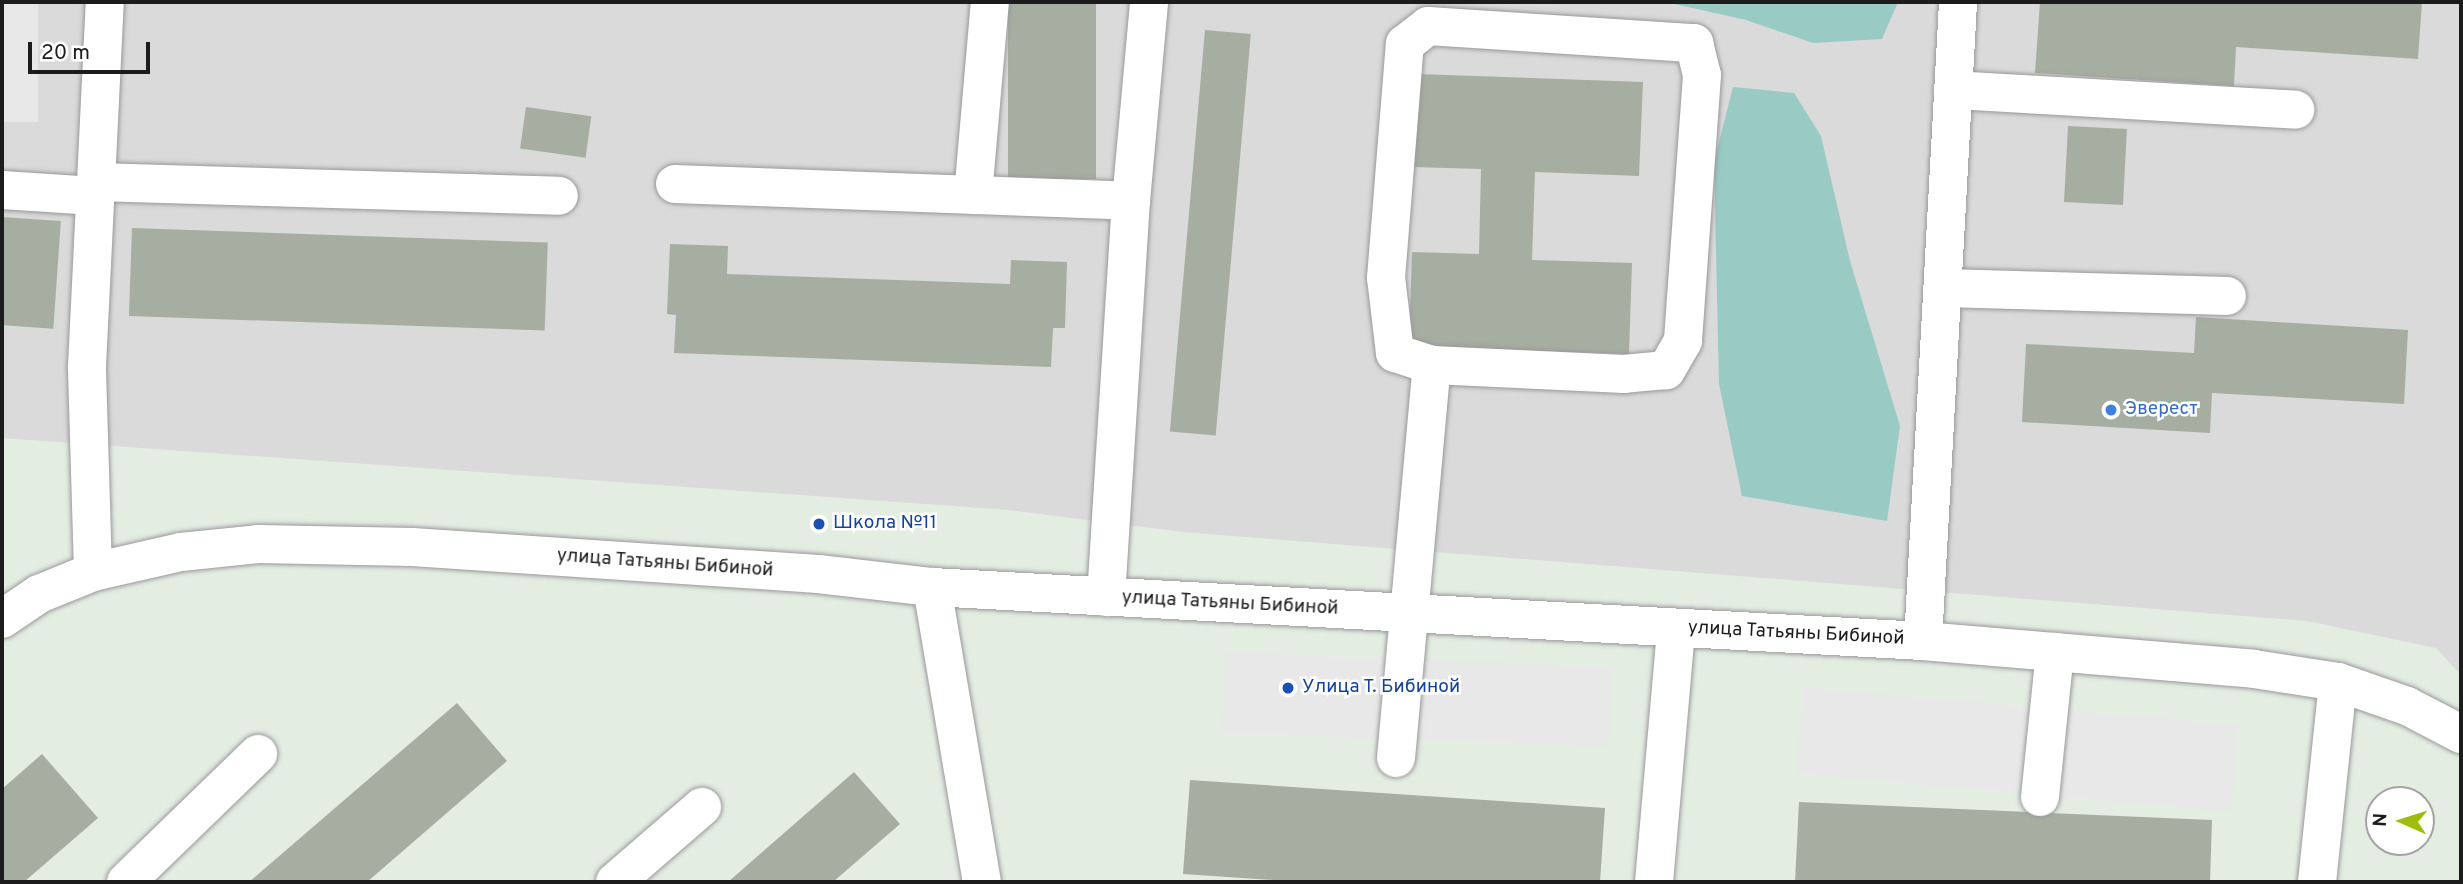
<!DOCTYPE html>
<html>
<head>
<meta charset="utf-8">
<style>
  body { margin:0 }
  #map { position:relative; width:2463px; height:884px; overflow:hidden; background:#e3ede2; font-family:Overpass,sans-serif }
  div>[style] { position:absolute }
  .residential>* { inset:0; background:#d9dad9 }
  .forest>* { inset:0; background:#99cac4 }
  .parking>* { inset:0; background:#e8e8e8; transform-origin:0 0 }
  .building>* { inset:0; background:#a6aea2; transform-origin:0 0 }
  .roads { filter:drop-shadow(0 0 2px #999) drop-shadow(0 0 2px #999) }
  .minor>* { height:38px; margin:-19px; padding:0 19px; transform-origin:19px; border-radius:19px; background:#fff }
  .dots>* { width:19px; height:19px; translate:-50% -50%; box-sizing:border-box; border:4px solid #fff; border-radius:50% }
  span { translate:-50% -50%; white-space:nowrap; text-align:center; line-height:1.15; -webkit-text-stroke:5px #fff; paint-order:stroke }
  .shop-label { font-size:19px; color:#366cbe }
  .left { translate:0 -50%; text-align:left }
  .transit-label { font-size:19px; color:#164399 }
  .street-label { font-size:19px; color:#1c1c1c }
  .frame { position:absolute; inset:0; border:4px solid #1c1c1c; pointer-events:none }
  .north { position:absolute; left:2365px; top:786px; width:70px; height:70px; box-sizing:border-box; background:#fff; border:2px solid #a4a4a4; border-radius:50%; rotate:273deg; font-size:19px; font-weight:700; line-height:28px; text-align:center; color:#1c1c1c }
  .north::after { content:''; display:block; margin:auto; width:24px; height:32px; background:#9dbc0c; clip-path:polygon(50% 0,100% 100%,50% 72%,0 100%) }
  .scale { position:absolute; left:28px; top:42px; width:122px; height:32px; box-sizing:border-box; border:4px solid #1c1c1c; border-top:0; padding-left:9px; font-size:21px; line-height:24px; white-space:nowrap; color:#1c1c1c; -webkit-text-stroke:5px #fff; paint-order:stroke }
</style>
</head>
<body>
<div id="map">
  <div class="residential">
    <div style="clip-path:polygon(2px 2px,2461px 2px,2461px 675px,2436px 648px,2307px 621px,1183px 532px,1009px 510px,2px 438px)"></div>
  </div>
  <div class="forest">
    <div style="clip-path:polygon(1666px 2px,1898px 2px,1882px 39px,1813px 43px,1746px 20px)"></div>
    <div style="clip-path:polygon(1733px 87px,1794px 93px,1821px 136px,1850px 261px,1900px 426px,1887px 521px,1742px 496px,1719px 384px,1714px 162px)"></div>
  </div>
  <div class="parking">
    <div style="left:2px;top:2px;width:36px;height:120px"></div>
    <div style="left:1225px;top:653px;width:387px;height:80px;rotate:2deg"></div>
    <div style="left:1803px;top:687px;width:438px;height:87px;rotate:5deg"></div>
  </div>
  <div class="building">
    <div style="left:1008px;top:2px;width:88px;height:177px"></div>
    <div style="clip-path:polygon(2040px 2px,2422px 2px,2418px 59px,2236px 47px,2234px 86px,2035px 73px)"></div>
    <div style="left:1205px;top:30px;width:46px;height:403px;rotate:5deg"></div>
    <div style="clip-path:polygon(1417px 74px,1643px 82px,1639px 176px,1535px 172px,1532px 260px,1632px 263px,1629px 354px,1409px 346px,1412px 252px,1479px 254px,1481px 169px,1413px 167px)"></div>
    <div style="left:526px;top:107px;width:66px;height:42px;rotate:8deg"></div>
    <div style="left:2068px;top:126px;width:59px;height:76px;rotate:3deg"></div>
    <div style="left:2px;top:217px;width:59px;height:108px;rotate:4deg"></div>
    <div style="left:132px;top:228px;width:416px;height:88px;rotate:2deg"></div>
    <div style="clip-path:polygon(670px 244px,728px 246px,727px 274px,1010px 284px,1011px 260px,1067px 262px,1065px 328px,1053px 328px,1051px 367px,674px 353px,676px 315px,667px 314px)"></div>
    <div style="clip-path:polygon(2196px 317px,2408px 330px,2404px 404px,2212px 393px,2210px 433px,2022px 422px,2026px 344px,2194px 353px)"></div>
    <div style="clip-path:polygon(457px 703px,507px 761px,367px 882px,249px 882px)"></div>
    <div style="clip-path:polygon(42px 754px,98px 818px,24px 882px,2px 882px,2px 789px)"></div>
    <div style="clip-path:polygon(854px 772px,900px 824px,833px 882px,728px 882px)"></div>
    <div style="clip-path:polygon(1190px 780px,1605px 808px,1600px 882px,1303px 882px,1183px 874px)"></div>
    <div style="clip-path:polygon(1799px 802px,2212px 820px,2210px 882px,1795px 882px)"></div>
  </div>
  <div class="roads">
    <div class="minor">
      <div style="left:1428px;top:26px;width:267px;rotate:3.7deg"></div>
      <div style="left:1694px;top:43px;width:33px;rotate:76deg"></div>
      <div style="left:1702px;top:75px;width:267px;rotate:94.1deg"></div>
      <div style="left:1683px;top:341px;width:34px;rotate:120deg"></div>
      <div style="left:1666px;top:370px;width:42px;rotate:174.6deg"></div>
      <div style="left:1624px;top:374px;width:192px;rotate:-177.3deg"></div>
      <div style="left:1432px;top:365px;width:39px;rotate:-162deg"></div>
      <div style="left:1395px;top:353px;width:76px;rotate:-96.8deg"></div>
      <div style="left:1386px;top:278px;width:235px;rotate:-85.4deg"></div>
      <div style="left:1405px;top:44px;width:29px;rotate:-38deg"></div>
      <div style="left:1953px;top:90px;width:343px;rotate:3.3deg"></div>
      <div style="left:96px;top:182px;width:463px;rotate:1.7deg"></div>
      <div style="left:675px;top:184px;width:456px;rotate:2.1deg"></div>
      <div style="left:2px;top:190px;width:93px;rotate:3.7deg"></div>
      <div style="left:973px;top:195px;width:194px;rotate:-85deg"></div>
      <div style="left:1945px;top:288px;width:282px;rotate:1.6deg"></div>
      <div style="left:93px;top:572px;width:206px;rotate:-91.7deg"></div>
      <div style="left:87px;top:366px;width:364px;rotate:-87.2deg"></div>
      <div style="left:932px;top:587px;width:299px;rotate:80.4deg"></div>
      <div style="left:1106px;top:597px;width:397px;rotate:-86.4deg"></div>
      <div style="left:1131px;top:201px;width:200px;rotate:-84.8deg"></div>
      <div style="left:2px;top:619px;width:45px;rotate:-34deg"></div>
      <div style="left:39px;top:594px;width:58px;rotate:-22.2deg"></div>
      <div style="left:93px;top:572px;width:90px;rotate:-12.8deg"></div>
      <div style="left:181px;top:552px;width:77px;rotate:-5.9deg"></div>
      <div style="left:258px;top:544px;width:154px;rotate:1.1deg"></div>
      <div style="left:412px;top:547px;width:407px;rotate:3.8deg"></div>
      <div style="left:818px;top:574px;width:115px;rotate:6.5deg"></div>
      <div style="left:932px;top:587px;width:992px;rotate:3.12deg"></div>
      <div style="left:1923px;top:641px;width:332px;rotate:4.8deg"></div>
      <div style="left:2254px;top:669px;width:85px;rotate:8.8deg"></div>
      <div style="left:2338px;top:682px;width:73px;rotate:19.2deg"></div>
      <div style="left:2407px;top:706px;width:61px;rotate:27.4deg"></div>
      <div style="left:1923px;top:641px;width:640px;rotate:-86.86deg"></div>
      <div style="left:1396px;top:758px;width:395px;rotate:-84.8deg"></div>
      <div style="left:2040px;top:797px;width:146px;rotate:-84.1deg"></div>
      <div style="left:126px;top:882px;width:184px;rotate:-44.1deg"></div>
      <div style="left:615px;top:882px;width:115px;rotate:-40.8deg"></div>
      <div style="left:1654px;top:882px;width:255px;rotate:-85deg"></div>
      <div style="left:2317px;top:882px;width:201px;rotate:-84deg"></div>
    </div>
  </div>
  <div class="dots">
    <div style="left:2111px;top:410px;background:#3f7fe0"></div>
    <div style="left:819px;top:524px;background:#1a4fb4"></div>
    <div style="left:1288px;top:688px;background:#1a4fb4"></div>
  </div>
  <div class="shop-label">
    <span class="left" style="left:2125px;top:410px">Эверест</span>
  </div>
  <div class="transit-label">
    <span class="left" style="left:833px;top:524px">Школа №11</span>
    <span class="left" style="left:1302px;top:688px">Улица Т. Бибиной</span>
  </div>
  <div class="street-label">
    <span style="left:665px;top:564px;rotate:4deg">улица Татьяны Бибиной</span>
    <span style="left:1230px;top:604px;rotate:3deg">улица Татьяны Бибиной</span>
    <span style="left:1796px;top:634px;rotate:3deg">улица Татьяны Бибиной</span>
  </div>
  <div class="frame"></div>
  <div class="north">N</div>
  <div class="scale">20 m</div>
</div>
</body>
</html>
